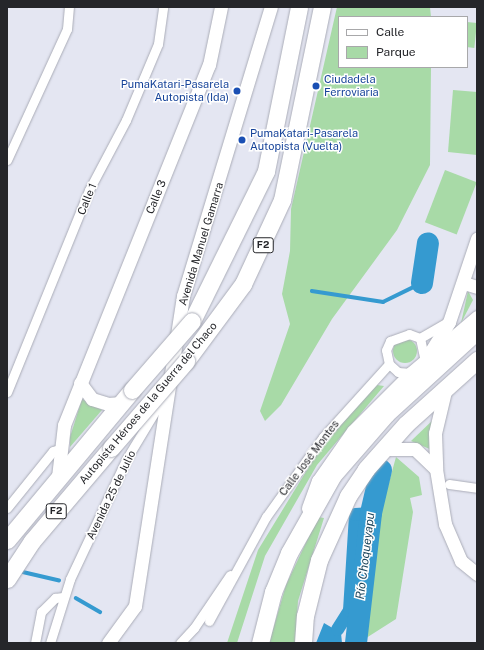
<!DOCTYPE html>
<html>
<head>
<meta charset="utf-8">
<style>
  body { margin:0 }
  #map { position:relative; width:484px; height:650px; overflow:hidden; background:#e4e6f2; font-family:"Public Sans",sans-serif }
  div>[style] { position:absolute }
  .green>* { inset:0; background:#a8daa7; transform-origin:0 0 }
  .round { border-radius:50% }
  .water>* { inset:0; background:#359ad0 }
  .stream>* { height:3.5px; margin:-1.75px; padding:0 1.75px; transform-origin:1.75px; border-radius:1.75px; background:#359ad0 }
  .canal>* { height:13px; margin:-6.5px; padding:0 6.5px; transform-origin:6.5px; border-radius:6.5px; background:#359ad0 }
  .river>* { height:22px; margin:-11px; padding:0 11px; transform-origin:11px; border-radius:11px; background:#359ad0 }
  .roads { filter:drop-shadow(0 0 1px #aaacb7) drop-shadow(0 0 1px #aaacb7) }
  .street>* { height:9px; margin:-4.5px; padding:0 4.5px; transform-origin:4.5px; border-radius:4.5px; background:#fff }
  .secondary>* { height:13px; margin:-6.5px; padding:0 6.5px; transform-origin:6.5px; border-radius:6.5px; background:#fff }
  .highway>* { height:17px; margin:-8.5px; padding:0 8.5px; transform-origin:8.5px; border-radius:8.5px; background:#fff }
  .bridges { filter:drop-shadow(0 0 1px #aaacb7) drop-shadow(0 0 1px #aaacb7) }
  .highway-bridge>* { height:17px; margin:-8.5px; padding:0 8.5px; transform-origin:8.5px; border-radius:8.5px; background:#fff }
  .dots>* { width:11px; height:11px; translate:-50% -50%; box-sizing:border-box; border:2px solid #fff; border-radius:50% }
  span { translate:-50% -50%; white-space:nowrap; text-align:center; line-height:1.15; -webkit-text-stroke:3px #fff; paint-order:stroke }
  .shield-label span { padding:1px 3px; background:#fff; border:1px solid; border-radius:3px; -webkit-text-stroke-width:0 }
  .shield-label { font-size:10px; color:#25262a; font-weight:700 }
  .transit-label { font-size:11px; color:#164399 }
  .left { translate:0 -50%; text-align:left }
  .right { translate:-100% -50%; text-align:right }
  .street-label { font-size:11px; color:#25262a }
  .water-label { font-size:12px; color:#1e475e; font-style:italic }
  .frame { position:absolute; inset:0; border:8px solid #25262a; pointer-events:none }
  .legend { position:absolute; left:338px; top:16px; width:130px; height:52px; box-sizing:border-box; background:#fff; border:1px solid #a8a8aa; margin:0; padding:5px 7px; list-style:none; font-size:12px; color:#25262a }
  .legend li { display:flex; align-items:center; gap:8px; height:20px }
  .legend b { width:20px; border:1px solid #a8a8aa }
</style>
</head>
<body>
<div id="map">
  <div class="green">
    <div style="clip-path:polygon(337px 7px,430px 7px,431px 17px,339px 17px,339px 67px,431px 67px,430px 165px,397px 230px,332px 319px,281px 405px,265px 421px,260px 411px,290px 324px,282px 294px,290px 251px,291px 209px)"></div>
    <div style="left:467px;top:22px;width:10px;height:25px;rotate:6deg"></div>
    <div style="clip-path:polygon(453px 90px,477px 92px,477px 155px,448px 152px)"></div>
    <div style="left:445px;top:170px;width:34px;height:56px;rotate:21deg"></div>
    <div style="clip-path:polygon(468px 291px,473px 300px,461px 323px)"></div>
    <div class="round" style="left:393px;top:339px;width:24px;height:24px"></div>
    <div style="clip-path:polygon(377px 385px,384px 386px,317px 465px,265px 556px,237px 643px,227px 643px,258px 550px,321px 447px)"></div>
    <div style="clip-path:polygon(82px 399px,102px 410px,70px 447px,70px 437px)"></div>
    <div style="clip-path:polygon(435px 418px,432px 450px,411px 441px)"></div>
    <div style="clip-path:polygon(396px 457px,419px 477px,422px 495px,410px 498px,413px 512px,396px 619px,363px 640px,378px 522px)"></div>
    <div style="clip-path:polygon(318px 517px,324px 518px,298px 601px,295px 643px,269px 643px,286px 585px)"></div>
  </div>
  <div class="water">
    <div style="clip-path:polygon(324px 623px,341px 633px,342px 643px,316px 643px)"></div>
  </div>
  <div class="stream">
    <div style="left:312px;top:291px;width:72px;rotate:8.8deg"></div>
    <div style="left:383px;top:302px;width:43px;rotate:-26deg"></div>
    <div style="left:23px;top:572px;width:37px;rotate:13deg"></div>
    <div style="left:76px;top:598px;width:28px;rotate:30deg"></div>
  </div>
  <div class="canal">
    <div style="left:337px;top:629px;width:22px;rotate:-58deg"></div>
    <div style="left:349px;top:610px;width:96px;rotate:-86.4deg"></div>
    <div style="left:355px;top:514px;width:16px;rotate:-4deg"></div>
  </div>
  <div class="river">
    <div style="left:422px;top:283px;width:40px;rotate:-81.5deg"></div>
    <div style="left:356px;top:643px;width:131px;rotate:-83.4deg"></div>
    <div style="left:371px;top:513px;width:44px;rotate:-76.9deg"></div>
  </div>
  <div class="roads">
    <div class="street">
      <div style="left:7px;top:160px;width:144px;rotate:-65.4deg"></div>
      <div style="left:67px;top:29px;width:22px;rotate:-85deg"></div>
      <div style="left:420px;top:338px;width:32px;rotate:-30deg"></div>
      <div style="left:411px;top:373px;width:13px;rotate:-176deg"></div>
      <div style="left:398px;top:372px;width:12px;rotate:-138deg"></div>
      <div style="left:389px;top:364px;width:14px;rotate:-102deg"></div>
      <div style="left:386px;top:350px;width:10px;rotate:-66deg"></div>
      <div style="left:390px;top:341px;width:20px;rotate:-20deg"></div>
      <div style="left:409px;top:334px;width:12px;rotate:20deg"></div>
      <div style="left:420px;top:338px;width:24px;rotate:78deg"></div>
      <div style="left:7px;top:392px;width:218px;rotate:-67.9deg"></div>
      <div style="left:89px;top:190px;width:79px;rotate:-62.1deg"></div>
      <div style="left:126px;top:120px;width:82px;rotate:-67.2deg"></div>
      <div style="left:158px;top:44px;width:37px;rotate:-82deg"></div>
      <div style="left:449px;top:484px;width:28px;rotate:8deg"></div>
      <div style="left:7px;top:508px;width:73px;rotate:-51.1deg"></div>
      <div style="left:53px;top:451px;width:9px;rotate:-18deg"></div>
      <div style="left:209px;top:621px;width:119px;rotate:-61.3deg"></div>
      <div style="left:266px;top:517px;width:98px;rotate:-54.5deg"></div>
      <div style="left:323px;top:437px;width:98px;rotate:-47.9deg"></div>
      <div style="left:35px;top:643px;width:32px;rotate:-79deg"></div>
      <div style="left:41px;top:612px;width:20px;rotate:-45deg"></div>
      <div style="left:55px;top:598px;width:8px;rotate:-7deg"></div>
      <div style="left:50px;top:643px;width:67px;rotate:-72.6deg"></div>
      <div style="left:70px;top:579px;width:134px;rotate:-64.8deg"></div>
      <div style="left:127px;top:458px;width:58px;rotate:-59deg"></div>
      <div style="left:180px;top:643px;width:21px;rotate:-47deg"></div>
      <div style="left:194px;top:628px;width:64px;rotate:-55.8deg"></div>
    </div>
    <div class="secondary">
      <div style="left:464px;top:283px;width:14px;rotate:17deg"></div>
      <div style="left:431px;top:351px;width:34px;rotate:-58deg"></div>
      <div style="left:449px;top:322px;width:88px;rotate:-71.4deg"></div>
      <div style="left:80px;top:383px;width:20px;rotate:53deg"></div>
      <div style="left:92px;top:399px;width:17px;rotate:17deg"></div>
      <div style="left:108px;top:404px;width:13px;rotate:-4deg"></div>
      <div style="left:446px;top:387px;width:47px;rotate:103.4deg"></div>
      <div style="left:435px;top:433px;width:36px;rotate:88deg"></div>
      <div style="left:436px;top:469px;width:56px;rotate:80.7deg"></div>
      <div style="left:445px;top:524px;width:40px;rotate:66.6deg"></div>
      <div style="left:461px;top:561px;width:21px;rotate:39deg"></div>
      <div style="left:384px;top:449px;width:31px"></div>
      <div style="left:415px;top:449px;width:29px;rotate:44deg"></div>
      <div style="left:58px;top:477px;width:52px;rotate:-83.4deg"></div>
      <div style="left:64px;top:425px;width:388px;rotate:-68.1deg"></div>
      <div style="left:209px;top:65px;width:59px;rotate:-78.3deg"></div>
      <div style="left:308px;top:508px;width:29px;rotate:-70deg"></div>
      <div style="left:318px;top:481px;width:61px;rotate:-55deg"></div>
      <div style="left:353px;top:431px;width:82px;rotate:-45deg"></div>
      <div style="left:411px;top:373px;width:87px;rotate:-40.3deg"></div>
      <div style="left:108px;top:643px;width:46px;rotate:-53.9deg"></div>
      <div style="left:135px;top:606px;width:314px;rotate:-81.2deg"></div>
      <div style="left:183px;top:296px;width:302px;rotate:-73.1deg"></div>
    </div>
    <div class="highway">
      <div style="left:192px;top:321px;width:167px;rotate:-63.7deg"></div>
      <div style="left:266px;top:171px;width:167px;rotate:-78.6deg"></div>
      <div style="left:186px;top:361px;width:96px;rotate:-53.5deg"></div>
      <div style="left:243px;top:284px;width:93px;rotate:-65.1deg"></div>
      <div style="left:282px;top:200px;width:197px;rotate:-78.3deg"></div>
      <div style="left:7px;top:540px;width:195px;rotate:-50.2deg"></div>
      <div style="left:7px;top:579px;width:45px;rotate:-56.7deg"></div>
      <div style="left:32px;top:541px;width:122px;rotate:-49.7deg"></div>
      <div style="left:260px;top:643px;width:53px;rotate:-75.7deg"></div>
      <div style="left:273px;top:592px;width:42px;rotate:-67.7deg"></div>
      <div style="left:289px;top:553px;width:90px;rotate:-60.6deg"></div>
      <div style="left:333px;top:475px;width:81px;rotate:-49deg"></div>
      <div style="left:386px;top:414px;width:123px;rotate:-42.4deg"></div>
      <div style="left:303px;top:643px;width:27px;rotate:-86deg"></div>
      <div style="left:305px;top:616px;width:58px;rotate:-76deg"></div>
      <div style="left:319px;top:560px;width:70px;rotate:-65.6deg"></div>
      <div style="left:348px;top:496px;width:32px;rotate:-56deg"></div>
      <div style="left:366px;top:469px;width:60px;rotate:-48.4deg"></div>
      <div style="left:406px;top:424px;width:96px;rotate:-42deg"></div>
    </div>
  </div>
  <div class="bridges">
    <div class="highway-bridge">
      <div style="left:132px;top:390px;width:91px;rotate:-49deg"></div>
      <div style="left:111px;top:448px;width:115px;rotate:-49.2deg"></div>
    </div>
  </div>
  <div class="dots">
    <div style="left:316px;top:86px;background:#1a4fb4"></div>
    <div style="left:237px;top:91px;background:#1a4fb4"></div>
    <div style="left:242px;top:140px;background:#1a4fb4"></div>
  </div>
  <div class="shield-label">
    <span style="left:263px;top:245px">F2</span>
    <span style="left:56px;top:511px">F2</span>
  </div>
  <div class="transit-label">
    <span class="left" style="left:324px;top:86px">Ciudadela<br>Ferroviaria</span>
    <span class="right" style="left:229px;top:91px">PumaKatari-Pasarela<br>Autopista (Ida)</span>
    <span class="left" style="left:250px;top:140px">PumaKatari-Pasarela<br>Autopista (Vuelta)</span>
  </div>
  <div class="street-label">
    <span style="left:156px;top:197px;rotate:-68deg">Calle 3</span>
    <span style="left:87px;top:199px;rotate:-68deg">Calle 1</span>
    <span style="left:201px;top:244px;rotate:-73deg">Avenida Manuel Gamarra</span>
    <span style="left:148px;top:403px;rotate:-50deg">Autopista Héroes de la Guerra del Chaco</span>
    <span style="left:309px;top:458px;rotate:-53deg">Calle José Montes</span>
    <span style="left:111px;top:495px;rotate:-64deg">Avenida 25 de Julio</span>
  </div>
  <div class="water-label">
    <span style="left:366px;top:556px;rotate:-83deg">Río Choqueyapu</span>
  </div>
  <div class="frame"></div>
  <ul class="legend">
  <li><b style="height:5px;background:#fff"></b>Calle</li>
  <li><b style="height:11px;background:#a8daa7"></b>Parque</li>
  </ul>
</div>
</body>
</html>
